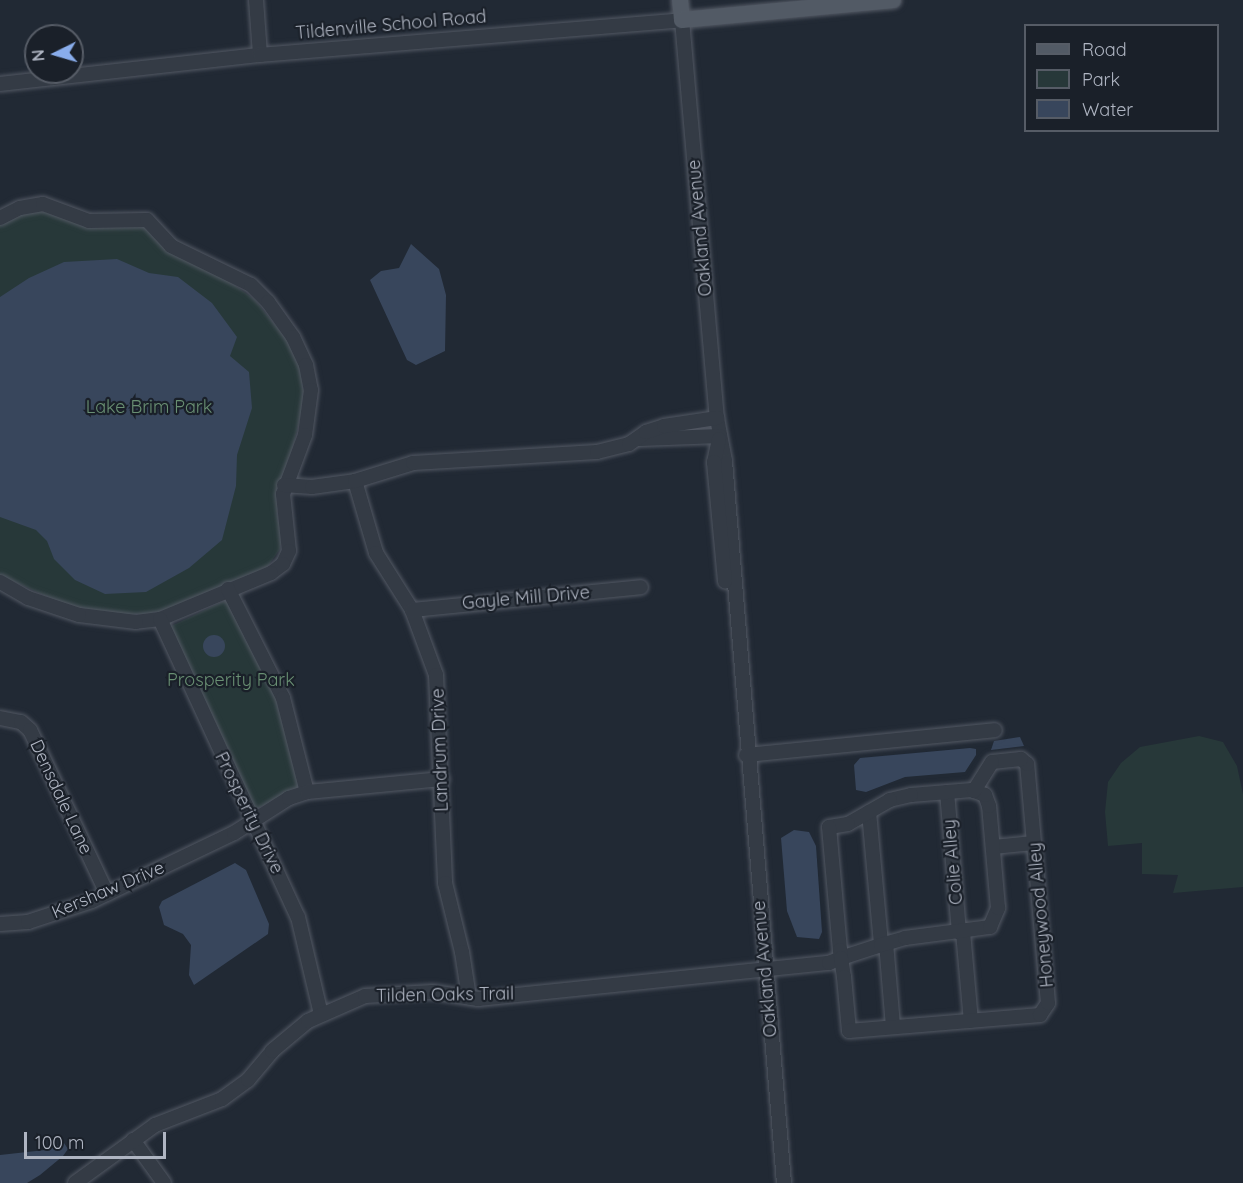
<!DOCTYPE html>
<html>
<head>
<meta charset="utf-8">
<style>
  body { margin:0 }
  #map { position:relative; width:1243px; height:1183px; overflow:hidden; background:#212934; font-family:Quicksand,sans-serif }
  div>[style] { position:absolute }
  .green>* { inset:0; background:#273839 }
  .water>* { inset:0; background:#38465c }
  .round { border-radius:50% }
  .roads { filter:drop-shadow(0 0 2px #525863) drop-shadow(0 0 2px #525863) }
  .minor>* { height:14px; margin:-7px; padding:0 7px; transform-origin:7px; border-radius:7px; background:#343b45 }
  .major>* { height:16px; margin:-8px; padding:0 8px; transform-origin:8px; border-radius:8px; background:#525a65 }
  span { translate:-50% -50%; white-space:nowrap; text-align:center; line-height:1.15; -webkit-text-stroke:4.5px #1a2029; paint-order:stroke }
  .street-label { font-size:18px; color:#afb5c2 }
  .park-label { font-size:18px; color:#698f73 }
  .legend { position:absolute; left:1024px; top:24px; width:195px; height:108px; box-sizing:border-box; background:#1a2029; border:2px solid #565c66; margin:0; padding:8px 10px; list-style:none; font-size:18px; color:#afb5c2 }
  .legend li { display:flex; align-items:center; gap:12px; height:30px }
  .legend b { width:30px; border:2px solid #565c66 }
  .north { position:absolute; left:24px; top:24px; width:60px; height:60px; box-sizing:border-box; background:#1a2029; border:2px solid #565c66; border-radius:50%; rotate:265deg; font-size:16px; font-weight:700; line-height:24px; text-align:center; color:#afb5c2 }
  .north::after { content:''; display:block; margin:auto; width:21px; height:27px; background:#89adec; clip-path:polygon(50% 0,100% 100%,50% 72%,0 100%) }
  .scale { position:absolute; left:24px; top:1132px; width:142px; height:27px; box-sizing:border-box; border:3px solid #afb5c2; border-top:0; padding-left:8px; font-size:18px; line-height:21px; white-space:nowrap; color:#afb5c2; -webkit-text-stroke:4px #1a2029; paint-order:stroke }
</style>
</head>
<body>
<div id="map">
  <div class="green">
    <div style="clip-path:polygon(36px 209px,86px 227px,136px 223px,157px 231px,254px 299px,293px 347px,307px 389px,277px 513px,282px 536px,280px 549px,266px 569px,165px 610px,147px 614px,102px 615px,63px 604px,0 575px,0 222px)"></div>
    <div style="clip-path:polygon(226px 600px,261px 662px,280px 708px,299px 787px,258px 808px,251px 806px,167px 628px)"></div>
    <div style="clip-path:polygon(1199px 736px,1223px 742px,1237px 766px,1243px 794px,1243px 887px,1173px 893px,1178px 875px,1142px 874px,1142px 843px,1108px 846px,1105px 812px,1108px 782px,1121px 763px,1140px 747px)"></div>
  </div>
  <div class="water">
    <div style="clip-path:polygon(411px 244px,439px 269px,446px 295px,445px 351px,416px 365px,407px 360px,370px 280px,381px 271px,399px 268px)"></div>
    <div style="clip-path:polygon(117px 259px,149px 273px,178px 277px,212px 303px,237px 337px,230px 356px,249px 372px,252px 408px,237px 455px,236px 486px,222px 540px,189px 568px,146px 592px,105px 594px,75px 580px,54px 559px,47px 541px,36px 530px,0 517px,0 297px,29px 278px,64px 262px)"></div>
    <div class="round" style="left:203px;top:635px;width:22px;height:22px"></div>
    <div style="clip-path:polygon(1020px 737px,1024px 746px,991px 750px,994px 741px)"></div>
    <div style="clip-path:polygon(970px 748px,976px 749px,976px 755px,965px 772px,905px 777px,866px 792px,856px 790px,854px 765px,860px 758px)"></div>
    <div style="clip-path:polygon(794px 830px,809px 832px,816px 846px,822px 932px,819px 939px,797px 937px,787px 911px,781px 838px)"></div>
    <div style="clip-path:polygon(235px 863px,246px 870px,269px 924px,268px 934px,194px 985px,189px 975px,191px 945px,183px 934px,164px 925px,159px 907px,162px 901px)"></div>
    <div style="clip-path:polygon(64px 1143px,68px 1149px,63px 1156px,40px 1175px,27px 1183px,0 1183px,0 1155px,45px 1150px)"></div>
  </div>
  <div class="roads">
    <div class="minor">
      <div style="left:256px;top:0;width:55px;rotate:85.8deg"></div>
      <div style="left:0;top:84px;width:262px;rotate:-6.4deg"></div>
      <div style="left:260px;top:55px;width:423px;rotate:-4.7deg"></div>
      <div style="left:682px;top:20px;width:400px;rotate:85deg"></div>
      <div style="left:717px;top:418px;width:44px;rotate:79.5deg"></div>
      <div style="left:725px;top:461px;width:724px;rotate:85.33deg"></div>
      <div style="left:0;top:218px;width:22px;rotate:-27deg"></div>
      <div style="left:20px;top:208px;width:23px;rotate:-10deg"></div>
      <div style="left:43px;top:204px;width:49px;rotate:20.3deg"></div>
      <div style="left:89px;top:221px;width:58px;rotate:-1deg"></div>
      <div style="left:147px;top:220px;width:35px;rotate:47deg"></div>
      <div style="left:171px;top:246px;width:89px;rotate:26deg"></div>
      <div style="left:251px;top:285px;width:24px;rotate:45deg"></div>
      <div style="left:268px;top:302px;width:43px;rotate:54.5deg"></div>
      <div style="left:293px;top:337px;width:31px;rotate:65deg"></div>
      <div style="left:306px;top:365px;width:25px;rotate:79deg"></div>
      <div style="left:311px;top:390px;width:45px;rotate:97.6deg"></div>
      <div style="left:305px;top:435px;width:63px;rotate:110.4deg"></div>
      <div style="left:283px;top:494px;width:57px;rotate:84deg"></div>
      <div style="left:289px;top:551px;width:14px;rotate:115deg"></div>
      <div style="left:283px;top:564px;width:15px;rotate:143deg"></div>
      <div style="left:271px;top:573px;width:120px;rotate:157.5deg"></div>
      <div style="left:160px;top:619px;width:24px;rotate:173deg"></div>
      <div style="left:136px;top:622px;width:57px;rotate:-173deg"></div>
      <div style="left:79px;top:615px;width:54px;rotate:-161.6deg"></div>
      <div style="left:28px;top:598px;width:32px;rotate:-150deg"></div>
      <div style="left:640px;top:439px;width:80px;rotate:-2.1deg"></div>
      <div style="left:719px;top:439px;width:24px;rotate:102deg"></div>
      <div style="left:714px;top:462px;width:120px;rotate:84.7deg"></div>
      <div style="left:355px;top:481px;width:75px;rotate:73.7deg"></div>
      <div style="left:376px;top:553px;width:67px;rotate:57.7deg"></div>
      <div style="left:412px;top:610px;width:69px;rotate:69.7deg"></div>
      <div style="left:436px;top:675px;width:208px;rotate:87.5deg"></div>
      <div style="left:445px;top:883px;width:71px;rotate:76.2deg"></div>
      <div style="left:462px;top:952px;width:46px;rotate:81.2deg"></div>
      <div style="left:284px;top:485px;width:28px;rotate:4deg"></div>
      <div style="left:312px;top:487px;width:43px;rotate:-7.9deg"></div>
      <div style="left:355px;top:481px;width:61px;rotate:-17.2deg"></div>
      <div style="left:413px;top:463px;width:184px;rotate:-3.4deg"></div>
      <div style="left:597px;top:452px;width:33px;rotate:-14deg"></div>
      <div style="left:629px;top:444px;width:21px;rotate:-35deg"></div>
      <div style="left:646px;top:432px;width:19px;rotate:-18deg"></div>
      <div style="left:664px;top:426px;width:54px;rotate:-8.6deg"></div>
      <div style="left:228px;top:589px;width:122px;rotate:63.2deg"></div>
      <div style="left:283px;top:698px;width:97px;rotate:75.7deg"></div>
      <div style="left:412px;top:610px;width:230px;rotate:-5.7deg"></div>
      <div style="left:160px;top:619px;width:328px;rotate:65.2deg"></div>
      <div style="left:298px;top:917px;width:100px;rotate:76.7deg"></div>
      <div style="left:0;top:718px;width:21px;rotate:11deg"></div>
      <div style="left:21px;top:722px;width:12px;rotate:42deg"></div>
      <div style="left:30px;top:730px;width:181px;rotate:64.8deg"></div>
      <div style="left:746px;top:755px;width:250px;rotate:-5.7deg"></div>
      <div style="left:947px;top:792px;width:141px;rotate:85.1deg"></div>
      <div style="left:869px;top:812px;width:134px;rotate:84.8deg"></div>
      <div style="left:993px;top:847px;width:41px;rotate:-5.6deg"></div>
      <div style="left:0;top:924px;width:28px;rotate:-4deg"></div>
      <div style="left:28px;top:922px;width:67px;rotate:-18.2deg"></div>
      <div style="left:92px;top:901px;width:157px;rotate:-25.6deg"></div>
      <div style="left:234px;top:833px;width:65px;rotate:-32.5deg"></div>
      <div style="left:289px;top:798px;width:19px;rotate:-18deg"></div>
      <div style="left:307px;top:792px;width:136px;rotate:-5.5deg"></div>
      <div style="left:963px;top:932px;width:89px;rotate:84.9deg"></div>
      <div style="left:886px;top:943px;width:84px;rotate:85.2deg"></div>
      <div style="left:133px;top:1140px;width:53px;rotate:54.2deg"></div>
      <div style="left:75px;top:1183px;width:99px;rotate:-35.9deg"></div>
      <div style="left:155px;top:1125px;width:72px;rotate:-21.2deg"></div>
      <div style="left:222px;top:1099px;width:32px;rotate:-36deg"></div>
      <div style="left:248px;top:1080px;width:38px;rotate:-50deg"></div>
      <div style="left:272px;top:1051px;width:47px;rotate:-39.8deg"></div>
      <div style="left:308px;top:1021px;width:62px;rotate:-23.7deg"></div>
      <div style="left:365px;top:996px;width:68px;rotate:-3.4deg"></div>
      <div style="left:433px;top:992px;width:46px;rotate:8.8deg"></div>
      <div style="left:478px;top:999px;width:353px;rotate:-5.9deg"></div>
      <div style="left:829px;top:963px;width:13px;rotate:-23deg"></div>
      <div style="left:841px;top:958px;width:42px;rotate:-18deg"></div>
      <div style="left:881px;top:945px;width:25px;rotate:-16deg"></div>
      <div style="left:905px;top:938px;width:86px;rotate:-7.4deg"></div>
      <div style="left:990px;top:927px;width:21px;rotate:-67deg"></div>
      <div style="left:998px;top:908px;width:102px;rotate:-95deg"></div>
      <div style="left:989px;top:806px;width:12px;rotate:-110deg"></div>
      <div style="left:985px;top:795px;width:12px;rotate:-160deg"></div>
      <div style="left:974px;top:791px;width:2px;rotate:-153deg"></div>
      <div style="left:972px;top:790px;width:61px;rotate:175.3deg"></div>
      <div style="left:911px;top:795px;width:22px;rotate:167deg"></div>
      <div style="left:890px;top:800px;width:48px;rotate:150.3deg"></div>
      <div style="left:848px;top:824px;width:19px;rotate:171deg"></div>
      <div style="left:829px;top:827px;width:123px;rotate:84.9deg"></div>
      <div style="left:840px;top:950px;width:8px;rotate:83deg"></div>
      <div style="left:841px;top:958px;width:19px;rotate:81deg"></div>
      <div style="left:844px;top:977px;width:54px;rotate:84.7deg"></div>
      <div style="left:849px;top:1031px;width:192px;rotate:-4.8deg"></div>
      <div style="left:1040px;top:1015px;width:14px;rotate:-56deg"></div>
      <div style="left:1048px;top:1003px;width:240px;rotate:-95deg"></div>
      <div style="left:1027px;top:764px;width:8px;rotate:-140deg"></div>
      <div style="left:1021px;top:759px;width:29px;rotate:174deg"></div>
      <div style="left:992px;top:762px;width:34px;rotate:122deg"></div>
    </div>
    <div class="major">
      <div style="left:680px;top:0;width:20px;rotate:84deg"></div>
      <div style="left:682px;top:20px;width:212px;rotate:-5.4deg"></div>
    </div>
  </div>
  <div class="street-label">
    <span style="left:391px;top:25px;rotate:-5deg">Tildenville School Road</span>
    <span style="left:700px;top:228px;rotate:-95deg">Oakland Avenue</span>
    <span style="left:526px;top:598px;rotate:-5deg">Gayle Mill Drive</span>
    <span style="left:440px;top:750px;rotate:-92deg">Landrum Drive</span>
    <span style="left:61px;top:797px;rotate:65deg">Densdale Lane</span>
    <span style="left:249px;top:813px;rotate:64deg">Prosperity Drive</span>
    <span style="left:953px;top:862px;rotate:-95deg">Colie Alley</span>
    <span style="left:108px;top:890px;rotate:-23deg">Kershaw Drive</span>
    <span style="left:1041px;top:915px;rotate:-95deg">Honeywood Alley</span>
    <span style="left:765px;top:969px;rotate:-95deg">Oakland Avenue</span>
    <span style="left:445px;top:995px;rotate:-1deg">Tilden Oaks Trail</span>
  </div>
  <div class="park-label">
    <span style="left:149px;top:407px">Lake Brim Park</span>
    <span style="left:231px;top:680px">Prosperity Park</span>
  </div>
  <ul class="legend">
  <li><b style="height:8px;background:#525a65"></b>Road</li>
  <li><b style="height:16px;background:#273839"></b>Park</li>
  <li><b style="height:16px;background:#38465c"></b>Water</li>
  </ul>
  <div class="north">N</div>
  <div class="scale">100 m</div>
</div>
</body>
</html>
